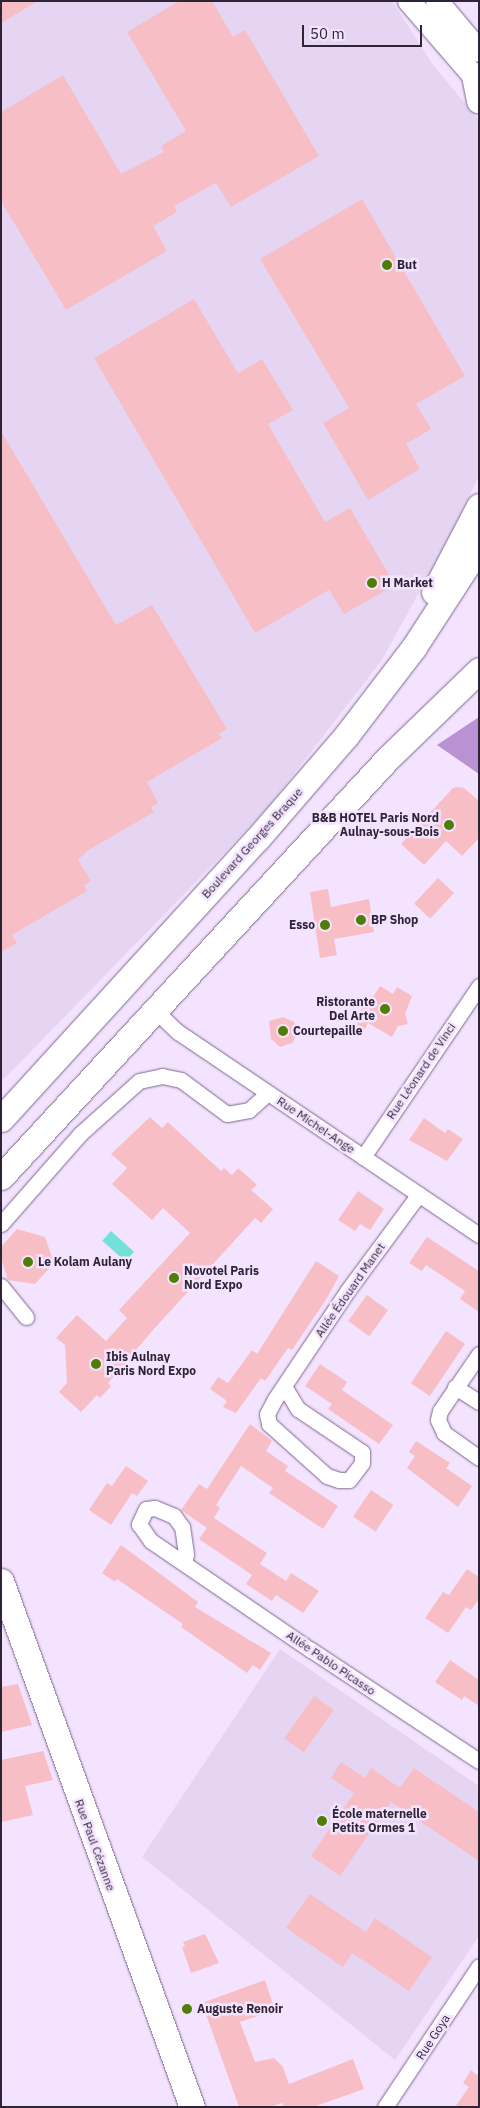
<!DOCTYPE html>
<html>
<head>
<meta charset="utf-8">
<style>
  body { margin:0 }
  #map { position:relative; width:480px; height:2108px; overflow:hidden; background:#f3e3fe; font-family:"IBM Plex Sans",sans-serif }
  div>[style] { position:absolute }
  .built>* { inset:0; background:#e5d5f3 }
  .forest>* { inset:0; background:#b892d2 }
  .water>* { inset:0; background:#74e0da; transform-origin:0 0 }
  .building>* { inset:0; background:#f7bfc5; transform-origin:0 0 }
  .roads { filter:drop-shadow(0 0 1px #7d668d) drop-shadow(0 0 1px #7d668d) }
  .street>* { height:15px; margin:-7.5px; padding:0 7.5px; transform-origin:7.5px; border-radius:7.5px; background:#fff }
  .secondary>* { height:22px; margin:-11px; padding:0 11px; transform-origin:11px; border-radius:11px; background:#fff }
  .primary>* { height:25px; margin:-12.5px; padding:0 12.5px; transform-origin:12.5px; border-radius:12.5px; background:#fff }
  .dots>* { width:14px; height:14px; translate:-50% -50%; box-sizing:border-box; border:2px solid #f3e3fe; border-radius:50% }
  span { translate:-50% -50%; white-space:nowrap; text-align:center; line-height:1.15; -webkit-text-stroke:5px #f3e3fe; paint-order:stroke }
  .poi-label { font-size:12px; color:#2e2435; font-weight:700 }
  .left { translate:0 -50%; text-align:left }
  .right { translate:-100% -50%; text-align:right }
  .street-label { font-size:12px; color:#2e2435 }
  .frame { position:absolute; inset:0; border:2px solid #2e2435; pointer-events:none }
  .scale { position:absolute; left:302px; top:25px; width:120px; height:22px; box-sizing:border-box; border:2px solid #2e2435; border-top:0; padding-left:6px; font-size:15px; line-height:18px; white-space:nowrap; color:#2e2435; -webkit-text-stroke:4px #f3e3fe; paint-order:stroke }
</style>
</head>
<body>
<div id="map">
  <div class="built">
    <div style="clip-path:polygon(1px 1px,392px 1px,433px 65px,479px 120px,479px 476px,447px 541px,382px 660px,266px 810px,1px 1082px)"></div>
    <div style="clip-path:polygon(280px 1649px,479px 1786px,479px 1936px,395px 2060px,142px 1857px)"></div>
  </div>
  <div class="forest">
    <div style="clip-path:polygon(479px 717px,479px 774px,437px 745px)"></div>
  </div>
  <div class="water">
    <div style="left:111px;top:1231px;width:31px;height:13px;rotate:42deg"></div>
  </div>
  <div class="building">
    <div style="clip-path:polygon(1px 1px,38px 1px,1px 23px)"></div>
    <div style="clip-path:polygon(179px 1px,212px 1px,233px 37px,245px 30px,319px 156px,231px 207px,216px 183px,174px 206px,177px 212px,153px 226px,167px 251px,66px 310px,1px 201px,1px 112px,63px 75px,121px 174px,164px 152px,161px 146px,186px 131px,127px 32px)"></div>
    <div style="clip-path:polygon(362px 199px,465px 376px,416px 404px,431px 429px,406px 444px,420px 469px,368px 500px,323px 423px,349px 408px,260px 259px)"></div>
    <div style="clip-path:polygon(194px 299px,238px 373px,262px 359px,293px 410px,268px 424px,325px 522px,350px 508px,395px 585px,344px 614px,329px 590px,255px 633px,94px 358px)"></div>
    <div style="clip-path:polygon(1px 431px,116px 625px,152px 605px,227px 729px,219px 734px,222px 738px,147px 782px,158px 803px,151px 807px,154px 812px,87px 851px,78px 860px,91px 881px,84px 885px,87px 891px,12px 935px,17px 943px,1px 952px)"></div>
    <div style="clip-path:polygon(457px 787px,464px 788px,479px 801px,479px 838px,462px 856px,446px 841px,424px 865px,401px 844px,453px 788px)"></div>
    <div style="left:438px;top:878px;width:22px;height:35px;rotate:43deg"></div>
    <div style="clip-path:polygon(328px 889px,331px 907px,369px 899px,374px 932px,334px 939px,337px 955px,320px 958px,310px 892px)"></div>
    <div style="clip-path:polygon(380px 986px,393px 994px,397px 987px,412px 996px,405px 1014px,408px 1024px,398px 1026px,392px 1037px,368px 1023px,363px 1032px,352px 1026px,369px 995px,373px 997px)"></div>
    <div style="clip-path:polygon(283px 1017px,294px 1022px,298px 1033px,292px 1043px,280px 1047px,271px 1039px,269px 1021px)"></div>
    <div style="clip-path:polygon(150px 1117px,162px 1128px,168px 1122px,221px 1171px,224px 1168px,232px 1175px,238px 1168px,257px 1185px,251px 1190px,273px 1209px,261px 1223px,255px 1218px,153px 1330px,108px 1383px,111px 1386px,100px 1398px,97px 1395px,81px 1412px,59px 1392px,67px 1383px,65px 1345px,56px 1338px,77px 1315px,106px 1341px,127px 1318px,119px 1310px,190px 1233px,163px 1208px,152px 1220px,112px 1184px,127px 1168px,111px 1154px)"></div>
    <div style="clip-path:polygon(424px 1118px,445px 1133px,448px 1129px,463px 1139px,447px 1161px,409px 1140px)"></div>
    <div style="clip-path:polygon(358px 1191px,384px 1209px,370px 1230px,360px 1224px,355px 1231px,338px 1220px)"></div>
    <div style="clip-path:polygon(17px 1229px,45px 1237px,54px 1263px,35px 1284px,8px 1280px,1px 1258px,1px 1247px)"></div>
    <div style="clip-path:polygon(427px 1237px,479px 1271px,479px 1312px,460px 1299px,465px 1291px,426px 1265px,422px 1271px,409px 1263px)"></div>
    <div style="clip-path:polygon(316px 1261px,339px 1276px,327px 1298px,292px 1350px,288px 1348px,265px 1381px,261px 1378px,236px 1413px,223px 1407px,227px 1401px,210px 1389px,218px 1377px,228px 1383px,252px 1350px,257px 1354px)"></div>
    <div style="left:367px;top:1295px;width:26px;height:32px;rotate:36deg"></div>
    <div style="left:446px;top:1331px;width:23px;height:63px;rotate:34deg"></div>
    <div style="clip-path:polygon(320px 1364px,347px 1382px,342px 1390px,393px 1425px,379px 1444px,328px 1409px,332px 1404px,305px 1386px)"></div>
    <div style="clip-path:polygon(250px 1424px,272px 1441px,266px 1451px,288px 1466px,285px 1471px,338px 1506px,323px 1529px,269px 1493px,273px 1488px,241px 1466px,216px 1505px,220px 1508px,214px 1518px,267px 1553px,260px 1564px,286px 1581px,291px 1573px,319px 1591px,303px 1613px,276px 1595px,272px 1601px,246px 1584px,252px 1575px,199px 1539px,207px 1528px,181px 1510px,199px 1484px,207px 1489px)"></div>
    <div style="clip-path:polygon(416px 1441px,450px 1463px,446px 1468px,472px 1486px,458px 1507px,407px 1468px,415px 1456px,409px 1452px)"></div>
    <div style="clip-path:polygon(126px 1466px,148px 1481px,137px 1496px,132px 1493px,111px 1525px,89px 1510px,107px 1483px,112px 1486px)"></div>
    <div style="left:371px;top:1490px;width:27px;height:32px;rotate:34deg"></div>
    <div style="clip-path:polygon(121px 1545px,198px 1602px,195px 1607px,271px 1653px,260px 1670px,253px 1665px,247px 1673px,181px 1627px,183px 1624px,117px 1579px,115px 1582px,102px 1573px)"></div>
    <div style="clip-path:polygon(467px 1569px,479px 1577px,479px 1599px,471px 1610px,466px 1607px,448px 1633px,425px 1618px,443px 1592px,449px 1595px)"></div>
    <div style="clip-path:polygon(450px 1660px,479px 1680px,479px 1706px,464px 1696px,462px 1700px,435px 1682px)"></div>
    <div style="clip-path:polygon(18px 1684px,32px 1725px,1px 1732px,1px 1687px)"></div>
    <div style="left:314px;top:1696px;width:24px;height:52px;rotate:35deg"></div>
    <div style="clip-path:polygon(43px 1751px,53px 1780px,25px 1786px,33px 1815px,1px 1822px,1px 1760px)"></div>
    <div style="clip-path:polygon(341px 1762px,365px 1778px,371px 1768px,400px 1788px,414px 1768px,479px 1812px,479px 1861px,391px 1802px,340px 1876px,311px 1856px,354px 1793px,331px 1778px)"></div>
    <div style="clip-path:polygon(310px 1894px,366px 1932px,375px 1918px,432px 1957px,409px 1991px,352px 1953px,343px 1967px,286px 1928px)"></div>
    <div style="clip-path:polygon(205px 1934px,219px 1963px,191px 1973px,182px 1947px,185px 1946px,183px 1942px)"></div>
    <div style="clip-path:polygon(265px 1980px,275px 2010px,240px 2022px,255px 2062px,274px 2058px,283px 2067px,289px 2084px,353px 2059px,364px 2089px,313px 2107px,284px 2107px,282px 2103px,271px 2107px,239px 2107px,202px 2003px)"></div>
    <div style="clip-path:polygon(471px 2070px,477px 2075px,479px 2072px,479px 2107px,455px 2107px,469px 2087px,463px 2083px)"></div>
  </div>
  <div class="roads">
    <div class="street">
      <div style="left:156px;top:1011px;width:30px;rotate:44deg"></div>
      <div style="left:178px;top:1032px;width:363px;rotate:34deg"></div>
      <div style="left:363px;top:1157px;width:207px;rotate:-55.8deg"></div>
      <div style="left:1px;top:1224px;width:120px;rotate:-48.7deg"></div>
      <div style="left:80px;top:1134px;width:79px;rotate:-41.9deg"></div>
      <div style="left:139px;top:1081px;width:24px;rotate:-12deg"></div>
      <div style="left:162px;top:1076px;width:19px;rotate:12deg"></div>
      <div style="left:181px;top:1080px;width:57px;rotate:36.5deg"></div>
      <div style="left:227px;top:1114px;width:22px;rotate:-10deg"></div>
      <div style="left:249px;top:1110px;width:25px;rotate:-42deg"></div>
      <div style="left:1px;top:1286px;width:40px;rotate:51deg"></div>
      <div style="left:479px;top:1354px;width:69px;rotate:124.4deg"></div>
      <div style="left:440px;top:1411px;width:9px;rotate:103deg"></div>
      <div style="left:438px;top:1420px;width:14px;rotate:65deg"></div>
      <div style="left:444px;top:1433px;width:43px;rotate:35.5deg"></div>
      <div style="left:284px;top:1386px;width:27px;rotate:59deg"></div>
      <div style="left:298px;top:1409px;width:77px;rotate:33.9deg"></div>
      <div style="left:362px;top:1452px;width:11px;rotate:90deg"></div>
      <div style="left:362px;top:1463px;width:21px;rotate:127deg"></div>
      <div style="left:349px;top:1480px;width:10px;rotate:180deg"></div>
      <div style="left:339px;top:1480px;width:13px;rotate:-162deg"></div>
      <div style="left:327px;top:1476px;width:78px;rotate:-138.1deg"></div>
      <div style="left:269px;top:1424px;width:10px;rotate:-101deg"></div>
      <div style="left:267px;top:1414px;width:17px;rotate:-62deg"></div>
      <div style="left:275px;top:1399px;width:131px;rotate:-56.2deg"></div>
      <div style="left:348px;top:1290px;width:119px;rotate:-53.5deg"></div>
      <div style="left:455px;top:1387px;width:28px;rotate:32deg"></div>
      <div style="left:184px;top:1563px;width:9px;rotate:-77deg"></div>
      <div style="left:186px;top:1554px;width:27px;rotate:-98deg"></div>
      <div style="left:182px;top:1527px;width:14px;rotate:-126deg"></div>
      <div style="left:174px;top:1516px;width:21px;rotate:-157deg"></div>
      <div style="left:155px;top:1508px;width:9px;rotate:174deg"></div>
      <div style="left:146px;top:1509px;width:17px;rotate:115deg"></div>
      <div style="left:139px;top:1524px;width:21px;rotate:55deg"></div>
      <div style="left:151px;top:1541px;width:194px;rotate:34.3deg"></div>
      <div style="left:311px;top:1650px;width:201px;rotate:33.5deg"></div>
      <div style="left:385px;top:2107px;width:169px;rotate:-56.3deg"></div>
    </div>
    <div class="secondary">
      <div style="left:409px;top:1px;width:107px;rotate:49.2deg"></div>
      <div style="left:437px;top:1px;width:65px;rotate:50deg"></div>
    </div>
    <div class="primary">
      <div style="left:474px;top:75px;width:26px;rotate:79deg"></div>
      <div style="left:434px;top:592px;width:97px;rotate:-62.4deg"></div>
      <div style="left:1px;top:1119px;width:379px;rotate:-47.6deg"></div>
      <div style="left:257px;top:839px;width:136px;rotate:-49.2deg"></div>
      <div style="left:346px;top:736px;width:112px;rotate:-52.6deg"></div>
      <div style="left:414px;top:647px;width:119px;rotate:-57deg"></div>
      <div style="left:1px;top:1177px;width:572px;rotate:-47.27deg"></div>
      <div style="left:389px;top:757px;width:125px;rotate:-44deg"></div>
      <div style="left:1px;top:1581px;width:560px;rotate:70.04deg"></div>
    </div>
  </div>
  <div class="dots">
    <div style="left:387px;top:265px;background:#4f7d05"></div>
    <div style="left:372px;top:583px;background:#4f7d05"></div>
    <div style="left:449px;top:825px;background:#4f7d05"></div>
    <div style="left:361px;top:920px;background:#4f7d05"></div>
    <div style="left:325px;top:925px;background:#4f7d05"></div>
    <div style="left:385px;top:1009px;background:#4f7d05"></div>
    <div style="left:283px;top:1031px;background:#4f7d05"></div>
    <div style="left:28px;top:1262px;background:#4f7d05"></div>
    <div style="left:174px;top:1278px;background:#4f7d05"></div>
    <div style="left:96px;top:1364px;background:#4f7d05"></div>
    <div style="left:322px;top:1821px;background:#4f7d05"></div>
    <div style="left:187px;top:2009px;background:#4f7d05"></div>
  </div>
  <div class="poi-label">
    <span class="left" style="left:397px;top:265px">But</span>
    <span class="left" style="left:382px;top:583px">H Market</span>
    <span class="right" style="left:439px;top:825px">B&amp;B HOTEL Paris Nord<br>Aulnay-sous-Bois</span>
    <span class="left" style="left:371px;top:920px">BP Shop</span>
    <span class="right" style="left:315px;top:925px">Esso</span>
    <span class="right" style="left:375px;top:1009px">Ristorante<br>Del Arte</span>
    <span class="left" style="left:293px;top:1031px">Courtepaille</span>
    <span class="left" style="left:38px;top:1262px">Le Kolam Aulany</span>
    <span class="left" style="left:184px;top:1278px">Novotel Paris<br>Nord Expo</span>
    <span class="left" style="left:106px;top:1364px">Ibis Aulnay<br>Paris Nord Expo</span>
    <span class="left" style="left:332px;top:1821px">École maternelle<br>Petits Ormes 1</span>
    <span class="left" style="left:197px;top:2009px">Auguste Renoir</span>
  </div>
  <div class="street-label">
    <span style="left:252px;top:843px;rotate:-48deg">Boulevard Georges Braque</span>
    <span style="left:421px;top:1071px;rotate:-56deg">Rue Léonard de Vinci</span>
    <span style="left:316px;top:1125px;rotate:34deg">Rue Michel-Ange</span>
    <span style="left:350px;top:1290px;rotate:-55deg">Allée Édouard Manet</span>
    <span style="left:331px;top:1663px;rotate:34deg">Allée Pablo Picasso</span>
    <span style="left:95px;top:1845px;rotate:70deg">Rue Paul Cézanne</span>
    <span style="left:433px;top:2037px;rotate:-57deg">Rue Goya</span>
  </div>
  <div class="frame"></div>
  <div class="scale">50 m</div>
</div>
</body>
</html>
